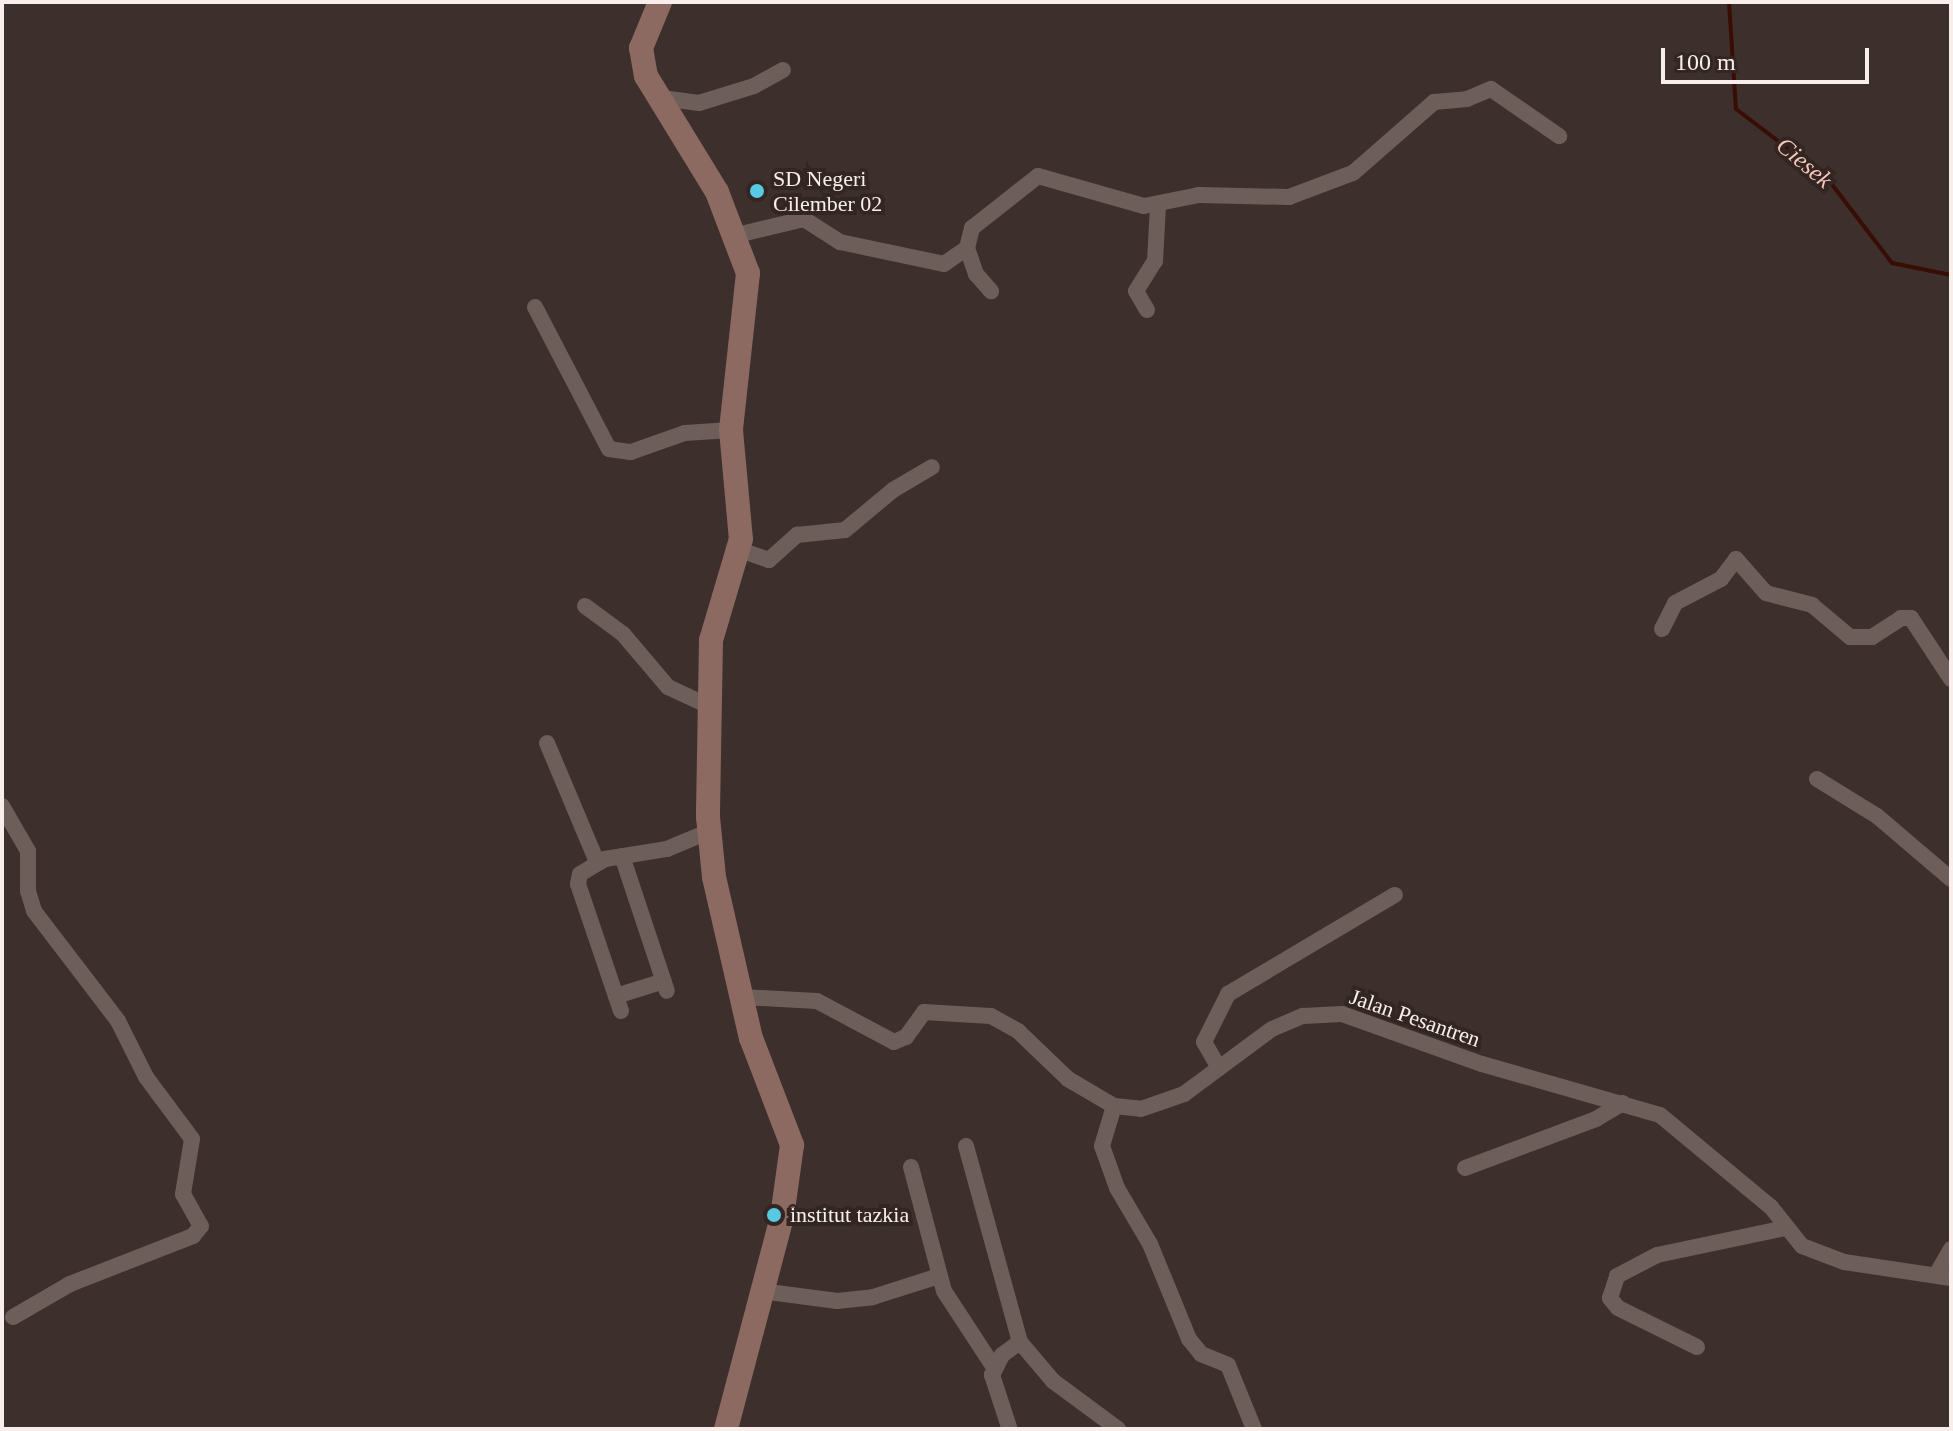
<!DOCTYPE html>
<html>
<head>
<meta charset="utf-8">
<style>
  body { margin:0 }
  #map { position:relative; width:1953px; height:1431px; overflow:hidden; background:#3d2f2c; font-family:Georgia,serif }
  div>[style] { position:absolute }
  .stream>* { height:4px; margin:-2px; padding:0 2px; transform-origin:2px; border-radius:2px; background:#380d04 }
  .street>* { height:16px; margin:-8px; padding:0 8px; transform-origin:8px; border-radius:8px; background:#6e5e5a }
  .secondary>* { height:24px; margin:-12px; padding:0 12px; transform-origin:12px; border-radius:12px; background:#8c6961 }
  .dots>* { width:22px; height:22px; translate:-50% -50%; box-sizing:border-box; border:4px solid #332622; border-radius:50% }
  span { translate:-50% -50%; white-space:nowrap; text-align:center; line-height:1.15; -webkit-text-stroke:8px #332622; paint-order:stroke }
  .poi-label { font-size:22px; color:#f8efec }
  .left { translate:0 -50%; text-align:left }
  .street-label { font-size:22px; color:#f8efec }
  .water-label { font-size:24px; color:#f8c7ba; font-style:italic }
  .frame { position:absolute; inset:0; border:4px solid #f8efec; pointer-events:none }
  .scale { position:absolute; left:1661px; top:48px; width:208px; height:36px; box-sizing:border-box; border:4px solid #f8efec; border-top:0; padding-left:10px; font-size:24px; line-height:28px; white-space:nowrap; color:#f8efec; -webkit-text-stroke:6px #332622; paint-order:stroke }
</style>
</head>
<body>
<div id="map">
  <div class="stream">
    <div style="left:1729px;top:2px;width:107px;rotate:86.3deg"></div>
    <div style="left:1736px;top:109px;width:114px;rotate:37.2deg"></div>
    <div style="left:1827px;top:178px;width:107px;rotate:52.6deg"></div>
    <div style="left:1892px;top:263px;width:60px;rotate:11.5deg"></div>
  </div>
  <div class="street">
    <div style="left:655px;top:97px;width:44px;rotate:7.8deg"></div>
    <div style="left:699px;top:103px;width:58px;rotate:-17.2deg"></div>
    <div style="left:754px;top:86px;width:33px;rotate:-29deg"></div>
    <div style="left:737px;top:235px;width:69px;rotate:-13.4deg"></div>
    <div style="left:804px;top:219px;width:43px;rotate:32.6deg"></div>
    <div style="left:840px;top:242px;width:106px;rotate:11.9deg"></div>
    <div style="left:944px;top:264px;width:28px;rotate:-35deg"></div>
    <div style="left:967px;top:248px;width:21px;rotate:-76deg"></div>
    <div style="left:972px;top:228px;width:84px;rotate:-38.2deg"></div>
    <div style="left:1038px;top:176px;width:110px;rotate:15.8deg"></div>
    <div style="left:1144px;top:206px;width:56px;rotate:-11.3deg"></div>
    <div style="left:1199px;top:195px;width:90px;rotate:1.3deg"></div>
    <div style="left:1289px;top:197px;width:68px;rotate:-20.6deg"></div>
    <div style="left:1353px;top:173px;width:108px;rotate:-41.2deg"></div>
    <div style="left:1434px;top:102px;width:33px;rotate:-5deg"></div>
    <div style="left:1467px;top:99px;width:26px;rotate:-23deg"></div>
    <div style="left:1491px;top:89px;width:83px;rotate:34.7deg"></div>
    <div style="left:967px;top:248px;width:28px;rotate:71deg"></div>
    <div style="left:976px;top:274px;width:23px;rotate:49deg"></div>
    <div style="left:535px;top:307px;width:160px;rotate:62.5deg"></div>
    <div style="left:609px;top:449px;width:22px;rotate:8deg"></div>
    <div style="left:631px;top:452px;width:57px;rotate:-19.4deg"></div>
    <div style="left:685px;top:433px;width:46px;rotate:-3.7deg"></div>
    <div style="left:1147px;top:310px;width:22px;rotate:-120deg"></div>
    <div style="left:1136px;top:291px;width:36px;rotate:-58deg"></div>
    <div style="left:1155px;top:261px;width:55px;rotate:-86.9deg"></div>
    <div style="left:740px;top:550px;width:31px;rotate:19deg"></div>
    <div style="left:769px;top:560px;width:38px;rotate:-42deg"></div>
    <div style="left:797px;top:535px;width:48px;rotate:-5.9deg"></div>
    <div style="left:845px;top:530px;width:62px;rotate:-39.8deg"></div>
    <div style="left:893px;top:490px;width:45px;rotate:-30.5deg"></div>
    <div style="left:585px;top:606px;width:47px;rotate:36.4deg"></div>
    <div style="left:623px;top:634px;width:70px;rotate:49.7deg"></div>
    <div style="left:668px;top:687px;width:45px;rotate:24.9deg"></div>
    <div style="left:1662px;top:629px;width:29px;rotate:-63deg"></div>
    <div style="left:1675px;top:603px;width:52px;rotate:-27.6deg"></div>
    <div style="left:1721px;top:579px;width:25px;rotate:-53deg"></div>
    <div style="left:1736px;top:559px;width:45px;rotate:48.6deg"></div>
    <div style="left:1766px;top:593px;width:48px;rotate:14.6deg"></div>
    <div style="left:1812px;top:605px;width:50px;rotate:40.1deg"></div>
    <div style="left:1850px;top:637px;width:22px"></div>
    <div style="left:1872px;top:637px;width:35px;rotate:-33deg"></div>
    <div style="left:1901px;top:618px;width:10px"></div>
    <div style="left:1911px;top:618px;width:73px;rotate:56.7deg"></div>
    <div style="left:547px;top:743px;width:129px;rotate:67.2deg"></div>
    <div style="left:1817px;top:779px;width:70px;rotate:31.7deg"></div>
    <div style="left:1877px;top:816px;width:97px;rotate:40.4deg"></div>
    <div style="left:2px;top:806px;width:52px;rotate:60deg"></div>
    <div style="left:28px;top:851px;width:40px;rotate:90deg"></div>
    <div style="left:28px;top:891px;width:21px;rotate:73deg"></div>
    <div style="left:34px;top:911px;width:138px;rotate:52.6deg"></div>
    <div style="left:118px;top:1021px;width:63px;rotate:63.4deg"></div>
    <div style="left:146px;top:1077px;width:77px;rotate:53.4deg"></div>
    <div style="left:192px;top:1139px;width:56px;rotate:99.3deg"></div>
    <div style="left:183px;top:1194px;width:37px;rotate:61deg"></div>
    <div style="left:201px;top:1226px;width:13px;rotate:129deg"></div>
    <div style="left:193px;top:1236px;width:132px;rotate:158.7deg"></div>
    <div style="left:70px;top:1284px;width:66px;rotate:149.9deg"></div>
    <div style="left:622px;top:856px;width:142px;rotate:71.6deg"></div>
    <div style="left:616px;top:996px;width:50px;rotate:-17.4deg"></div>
    <div style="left:741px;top:997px;width:76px;rotate:3deg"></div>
    <div style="left:817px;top:1001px;width:87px;rotate:28deg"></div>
    <div style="left:894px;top:1042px;width:13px;rotate:-23deg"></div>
    <div style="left:906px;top:1037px;width:31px;rotate:-54deg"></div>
    <div style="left:924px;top:1012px;width:67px;rotate:3.4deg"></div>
    <div style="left:991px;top:1016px;width:31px;rotate:29deg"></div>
    <div style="left:1018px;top:1031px;width:69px;rotate:43.8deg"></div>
    <div style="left:1068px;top:1079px;width:53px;rotate:30.4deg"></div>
    <div style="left:1114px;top:1106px;width:27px;rotate:6deg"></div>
    <div style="left:1141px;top:1109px;width:46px;rotate:-19.2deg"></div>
    <div style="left:1184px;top:1094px;width:109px;rotate:-36.5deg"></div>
    <div style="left:1272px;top:1029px;width:34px;rotate:-23deg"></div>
    <div style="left:1303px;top:1016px;width:39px;rotate:-3deg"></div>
    <div style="left:1342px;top:1014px;width:149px;rotate:19.7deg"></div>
    <div style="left:1482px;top:1064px;width:185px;rotate:16deg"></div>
    <div style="left:1660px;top:1115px;width:144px;rotate:39.7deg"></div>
    <div style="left:1771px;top:1207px;width:50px;rotate:51.5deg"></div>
    <div style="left:1802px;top:1246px;width:45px;rotate:20.9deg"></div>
    <div style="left:1844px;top:1262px;width:108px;rotate:8.5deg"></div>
    <div style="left:621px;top:1011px;width:134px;rotate:-108.7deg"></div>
    <div style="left:578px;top:884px;width:10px;rotate:-79deg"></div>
    <div style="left:580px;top:874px;width:29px;rotate:-31deg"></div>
    <div style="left:605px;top:859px;width:63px;rotate:-9.2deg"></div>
    <div style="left:667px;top:849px;width:47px;rotate:-22.7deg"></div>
    <div style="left:1219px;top:1068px;width:30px;rotate:-120deg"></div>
    <div style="left:1204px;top:1042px;width:54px;rotate:-63.4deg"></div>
    <div style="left:1228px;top:994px;width:194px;rotate:-30.7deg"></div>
    <div style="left:1114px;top:1106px;width:42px;rotate:106.7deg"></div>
    <div style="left:1102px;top:1146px;width:45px;rotate:70.3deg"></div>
    <div style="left:1117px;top:1188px;width:65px;rotate:59.5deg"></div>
    <div style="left:1150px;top:1244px;width:103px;rotate:67.7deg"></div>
    <div style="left:1189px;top:1339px;width:19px;rotate:51deg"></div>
    <div style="left:1201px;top:1354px;width:29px;rotate:22deg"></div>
    <div style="left:1228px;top:1365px;width:69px;rotate:67.9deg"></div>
    <div style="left:966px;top:1146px;width:203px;rotate:74.6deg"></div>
    <div style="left:1020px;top:1342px;width:51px;rotate:49.8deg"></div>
    <div style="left:1053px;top:1381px;width:81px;rotate:36.4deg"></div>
    <div style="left:911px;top:1167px;width:128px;rotate:75.1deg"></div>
    <div style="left:944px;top:1291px;width:90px;rotate:56.8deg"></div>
    <div style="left:1465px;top:1168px;width:140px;rotate:-20.5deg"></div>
    <div style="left:1596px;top:1119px;width:31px;rotate:-31deg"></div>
    <div style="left:1936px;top:1275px;width:30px;rotate:-60deg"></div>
    <div style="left:761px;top:1291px;width:77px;rotate:7.5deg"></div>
    <div style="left:837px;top:1301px;width:36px;rotate:-6deg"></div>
    <div style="left:873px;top:1297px;width:69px;rotate:-17.7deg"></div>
    <div style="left:1697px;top:1347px;width:88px;rotate:-153.7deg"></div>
    <div style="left:1618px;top:1308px;width:13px;rotate:-129deg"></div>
    <div style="left:1610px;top:1298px;width:23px;rotate:-72deg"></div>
    <div style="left:1617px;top:1276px;width:45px;rotate:-27.7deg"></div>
    <div style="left:1657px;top:1255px;width:131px;rotate:-11.9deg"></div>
    <div style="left:1009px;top:1427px;width:55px;rotate:-108.1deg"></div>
    <div style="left:992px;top:1375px;width:22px;rotate:-63deg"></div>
    <div style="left:1002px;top:1355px;width:22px;rotate:-36deg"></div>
  </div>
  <div class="secondary">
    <div style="left:660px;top:2px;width:50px;rotate:112.4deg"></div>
    <div style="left:641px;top:48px;width:28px;rotate:80deg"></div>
    <div style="left:646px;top:76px;width:136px;rotate:58.5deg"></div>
    <div style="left:717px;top:192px;width:87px;rotate:69.1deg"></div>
    <div style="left:748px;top:273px;width:158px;rotate:96.2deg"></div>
    <div style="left:731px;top:430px;width:109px;rotate:84.8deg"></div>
    <div style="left:741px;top:539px;width:105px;rotate:106.5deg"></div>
    <div style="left:711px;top:640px;width:177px;rotate:91deg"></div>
    <div style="left:708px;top:817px;width:60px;rotate:84.3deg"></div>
    <div style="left:714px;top:877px;width:165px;rotate:77.1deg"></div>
    <div style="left:751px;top:1038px;width:115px;rotate:69deg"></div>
    <div style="left:792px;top:1145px;width:73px;rotate:97.9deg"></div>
    <div style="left:782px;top:1217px;width:219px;rotate:104.8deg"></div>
  </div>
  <div class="dots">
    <div style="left:757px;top:191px;background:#57c9e3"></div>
    <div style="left:774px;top:1215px;background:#57c9e3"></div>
  </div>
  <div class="poi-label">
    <span class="left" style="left:773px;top:191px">SD Negeri<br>Cilember 02</span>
    <span class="left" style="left:790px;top:1215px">institut tazkia</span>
  </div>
  <div class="street-label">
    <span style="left:1415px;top:1018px;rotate:19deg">Jalan Pesantren</span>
  </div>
  <div class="water-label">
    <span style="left:1804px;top:163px;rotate:40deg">Ciesek</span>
  </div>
  <div class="frame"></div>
  <div class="scale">100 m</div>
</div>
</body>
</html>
